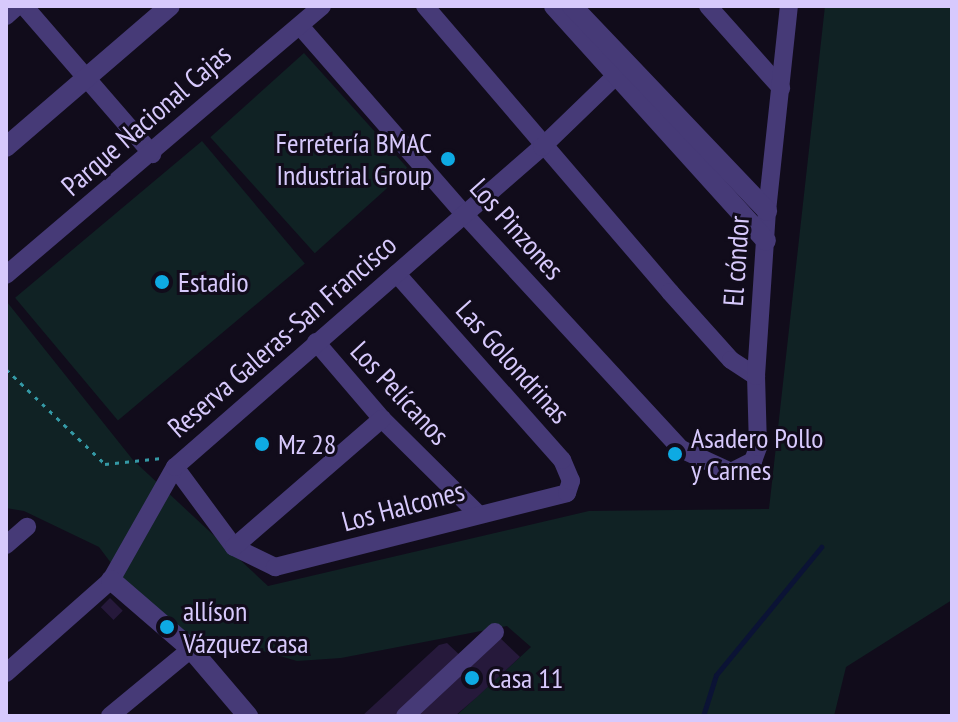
<!DOCTYPE html>
<html>
<head>
<meta charset="utf-8">
<style>
  body { margin:0 }
  #map { position:relative; width:958px; height:722px; overflow:hidden; background:#110c1b; font-family:"PT Sans Narrow",sans-serif }
  div>[style] { position:absolute }
  .green>* { inset:0; background:#102224; transform-origin:0 0 }
  .stream>* { height:5px; margin:-2.5px; padding:0 2.5px; transform-origin:2.5px; border-radius:2.5px; background:#0b1335 }
  .building>* { inset:0; background:#26193b; transform-origin:0 0 }
  .path>* { height:3px; margin-top:-1.5px; transform-origin:0; background:repeating-linear-gradient(90deg,#3499a5 0 4px,transparent 0 10px) }
  .minor>* { height:18px; margin:-9px; padding:0 9px; transform-origin:9px; border-radius:9px; background:#463a77 }
  .tertiary>* { height:20px; margin:-10px; padding:0 10px; transform-origin:10px; border-radius:10px; background:#463a77 }
  .dots>* { width:22px; height:22px; translate:-50% -50%; box-sizing:border-box; border:4px solid #110c1b; border-radius:50% }
  span { translate:-50% -50%; white-space:nowrap; text-align:center; line-height:1.15; -webkit-text-stroke:6px #110c1b; paint-order:stroke }
  .street-label { font-size:28px; color:#d7c9fc }
  .poi-label { font-size:28px; color:#d7c9fc }
  .right { translate:-100% -50%; text-align:right }
  .left { translate:0 -50%; text-align:left }
  .frame { position:absolute; inset:0; border:8px solid #d7c9fc; pointer-events:none }
</style>
</head>
<body>
<div id="map">
  <div class="green">
    <div style="clip-path:polygon(825px 6px,952px 6px,952px 600px,846px 667px,834px 716px,456px 716px,531px 647px,507px 626px,341px 658px,297px 661px,225px 640px,211px 653px,126px 583px,99px 547px,24px 511px,6px 508px,7px 302px,133px 460px,268px 586px,589px 511px,769px 509px)"></div>
    <div style="left:304px;top:53px;width:156px;height:126px;rotate:48deg"></div>
    <div style="left:202px;top:141px;width:160px;height:244px;rotate:50deg"></div>
  </div>
  <div class="stream">
    <div style="left:703px;top:716px;width:43px;rotate:-72.4deg"></div>
    <div style="left:716px;top:675px;width:166px;rotate:-50.6deg"></div>
  </div>
  <div class="building">
    <div style="left:110px;top:598px;width:18px;height:13px;rotate:45deg"></div>
    <div style="clip-path:polygon(496px 634px,520px 657px,477px 697px,455px 716px,407px 716px)"></div>
    <div style="clip-path:polygon(447px 643px,464px 659px,402px 716px,362px 716px,439px 645px)"></div>
  </div>
  <div class="path">
    <div style="left:6px;top:369px;width:137px;rotate:43.8deg"></div>
    <div style="left:105px;top:464px;width:57px;rotate:-6deg"></div>
  </div>
  <div class="minor">
    <div style="left:24px;top:6px;width:196px;rotate:49.1deg"></div>
    <div style="left:425px;top:6px;width:377px;rotate:49.4deg"></div>
    <div style="left:670px;top:292px;width:91px;rotate:48.1deg"></div>
    <div style="left:731px;top:360px;width:30px;rotate:33deg"></div>
    <div style="left:708px;top:6px;width:110px;rotate:48.3deg"></div>
    <div style="left:6px;top:16px;width:15px;rotate:-42deg"></div>
    <div style="left:300px;top:26px;width:249px;rotate:48.9deg"></div>
    <div style="left:464px;top:214px;width:320px;rotate:47.3deg"></div>
    <div style="left:681px;top:449px;width:55px;rotate:24.7deg"></div>
    <div style="left:731px;top:472px;width:25px;rotate:-27deg"></div>
    <div style="left:753px;top:461px;width:15px;rotate:-70deg"></div>
    <div style="left:758px;top:447px;width:71px;rotate:-91.6deg"></div>
    <div style="left:756px;top:376px;width:165px;rotate:-86.2deg"></div>
    <div style="left:767px;top:211px;width:206px;rotate:-83.9deg"></div>
    <div style="left:6px;top:275px;width:415px;rotate:-40.4deg"></div>
    <div style="left:316px;top:342px;width:101px;rotate:49.4deg"></div>
    <div style="left:382px;top:419px;width:136px;rotate:44.7deg"></div>
    <div style="left:175px;top:467px;width:99px;rotate:53.6deg"></div>
    <div style="left:234px;top:547px;width:46px;rotate:26deg"></div>
    <div style="left:275px;top:567px;width:301px;rotate:-14.2deg"></div>
    <div style="left:567px;top:493px;width:13px;rotate:-72deg"></div>
    <div style="left:571px;top:481px;width:23px;rotate:-113deg"></div>
    <div style="left:562px;top:460px;width:249px;rotate:-131.6deg"></div>
    <div style="left:6px;top:545px;width:28px;rotate:-41deg"></div>
    <div style="left:234px;top:547px;width:196px;rotate:-40.9deg"></div>
    <div style="left:6px;top:673px;width:140px;rotate:-41.5deg"></div>
    <div style="left:111px;top:580px;width:130px;rotate:-60.5deg"></div>
    <div style="left:175px;top:467px;width:487px;rotate:-41.1deg"></div>
    <div style="left:542px;top:147px;width:117px;rotate:-44deg"></div>
    <div style="left:110px;top:716px;width:105px;rotate:-39.6deg"></div>
    <div style="left:405px;top:716px;width:123px;rotate:-43deg"></div>
  </div>
  <div class="tertiary">
    <div style="left:554px;top:6px;width:316px;rotate:47.9deg"></div>
    <div style="left:572px;top:6px;width:283px;rotate:46.4deg"></div>
    <div style="left:6px;top:147px;width:216px;rotate:-40.7deg"></div>
    <div style="left:111px;top:580px;width:106px;rotate:40.8deg"></div>
    <div style="left:191px;top:649px;width:88px;rotate:49.6deg"></div>
  </div>
  <div class="dots">
    <div style="left:448px;top:159px;background:#0eaae3"></div>
    <div style="left:162px;top:282px;background:#0eaae3"></div>
    <div style="left:262px;top:444px;background:#0eaae3"></div>
    <div style="left:675px;top:454px;background:#0eaae3"></div>
    <div style="left:167px;top:627px;background:#0eaae3"></div>
    <div style="left:472px;top:678px;background:#0eaae3"></div>
  </div>
  <div class="street-label">
    <span style="left:146px;top:120px;rotate:-41deg">Parque Nacional Cajas</span>
    <span style="left:517px;top:229px;rotate:48deg">Los Pinzones</span>
    <span style="left:736px;top:261px;rotate:-86deg">El cóndor</span>
    <span style="left:282px;top:336px;rotate:-41deg">Reserva Galeras-San Francisco</span>
    <span style="left:513px;top:362px;rotate:48deg">Las Golondrinas</span>
    <span style="left:400px;top:393px;rotate:47deg">Los Pelícanos</span>
    <span style="left:403px;top:506px;rotate:-15deg">Los Halcones</span>
  </div>
  <div class="poi-label">
    <span class="right" style="left:432px;top:159px">Ferretería BMAC<br>Industrial Group</span>
    <span class="left" style="left:178px;top:282px">Estadio</span>
    <span class="left" style="left:691px;top:454px">Asadero Pollo<br>y Carnes</span>
    <span class="left" style="left:278px;top:444px">Mz 28</span>
    <span class="left" style="left:183px;top:627px">allíson<br>Vázquez casa</span>
    <span class="left" style="left:488px;top:678px">Casa 11</span>
  </div>
  <div class="frame"></div>
</div>
</body>
</html>
